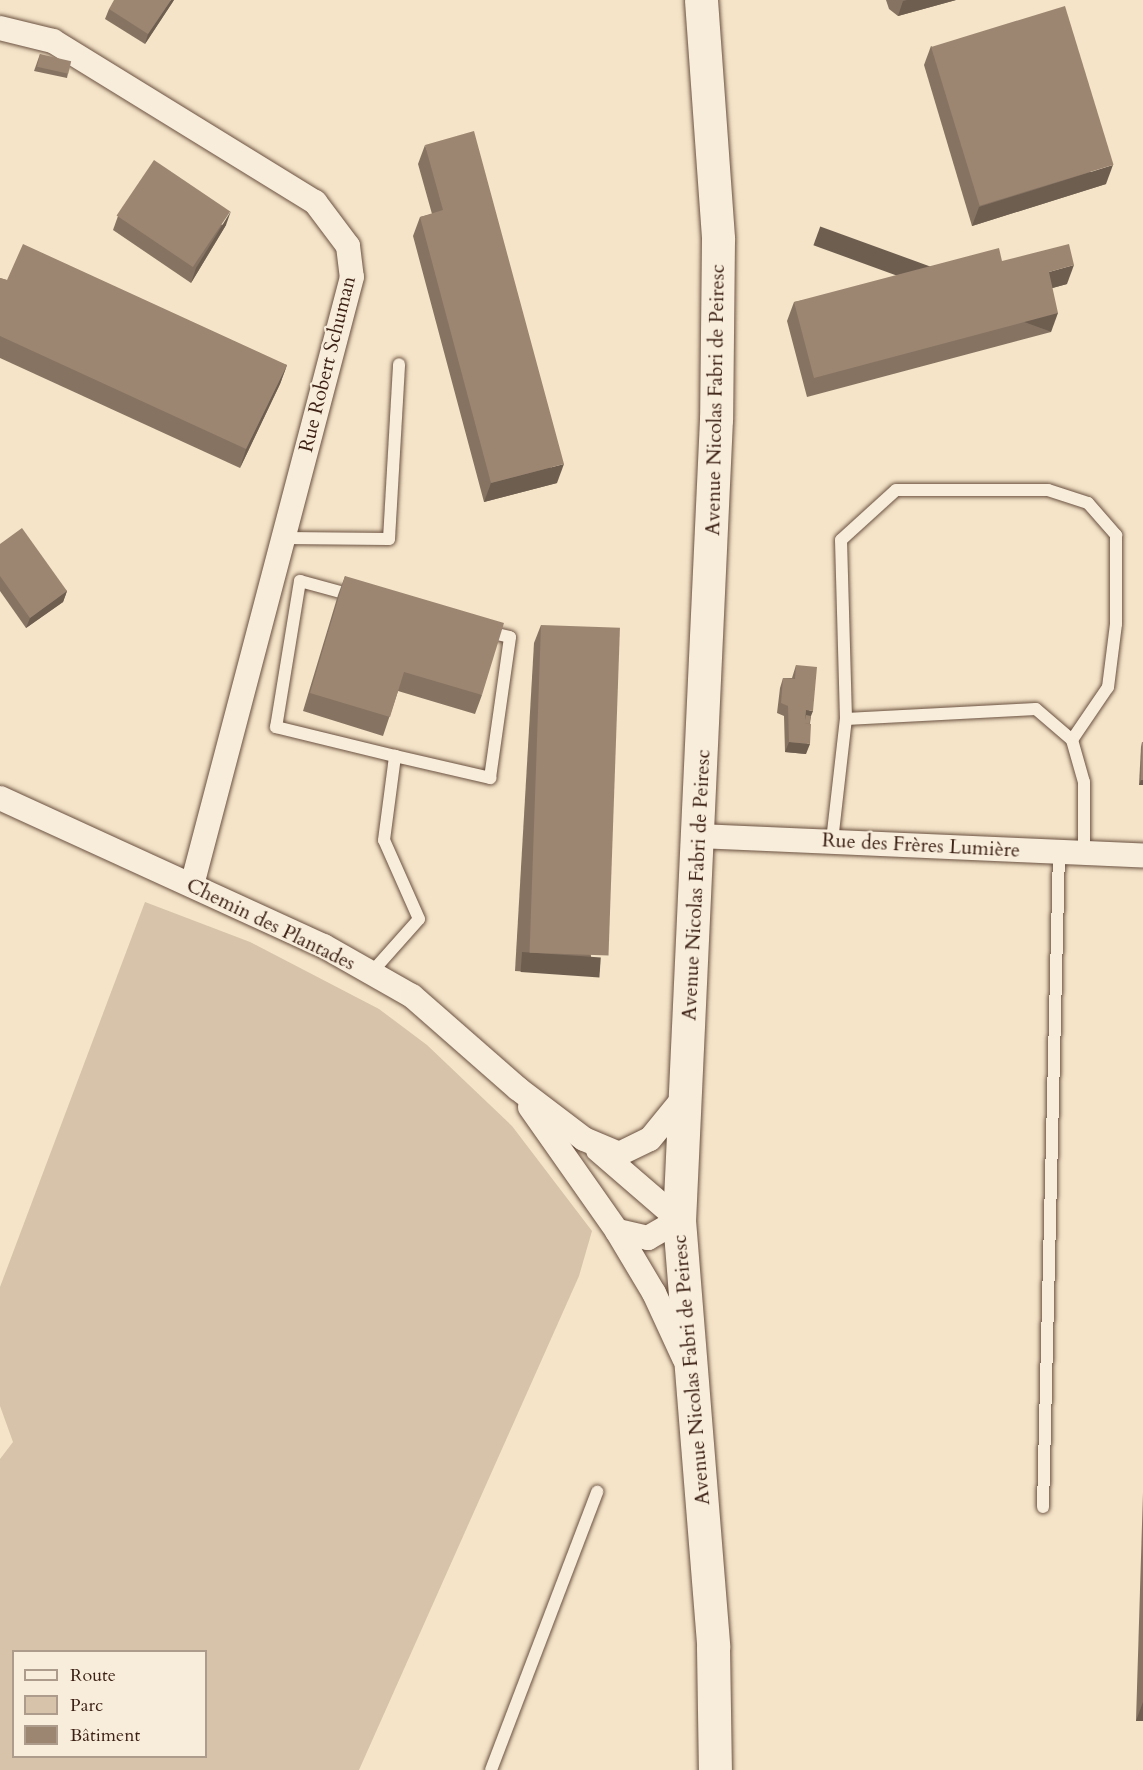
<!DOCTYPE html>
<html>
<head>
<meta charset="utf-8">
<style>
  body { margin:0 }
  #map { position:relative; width:1143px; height:1770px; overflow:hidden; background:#f5e4c8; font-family:Cardo,serif }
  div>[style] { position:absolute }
  .green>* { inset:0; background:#d6c3a9 }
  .roads { filter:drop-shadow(0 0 2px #6a5141) drop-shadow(0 0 2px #6a5141) }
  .lane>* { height:12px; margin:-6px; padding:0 6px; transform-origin:6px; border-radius:6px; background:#f8eddb }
  .street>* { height:24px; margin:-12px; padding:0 12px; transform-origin:12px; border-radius:12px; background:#f8eddb }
  .secondary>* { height:33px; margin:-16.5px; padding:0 16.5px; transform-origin:16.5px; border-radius:16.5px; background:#f8eddb }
  .wall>* { inset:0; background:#867362 }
  .shaded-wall>* { inset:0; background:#6d5e50; transform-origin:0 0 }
  .building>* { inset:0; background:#9c8672; transform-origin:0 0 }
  span { translate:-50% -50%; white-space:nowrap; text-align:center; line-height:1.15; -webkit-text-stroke:4.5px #f8eddb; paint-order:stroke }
  .street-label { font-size:20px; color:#3c2014 }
  .legend { position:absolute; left:12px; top:1650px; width:195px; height:108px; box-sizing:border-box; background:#f8eddb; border:2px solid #ad9b8b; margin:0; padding:8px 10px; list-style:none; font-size:18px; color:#3c2014 }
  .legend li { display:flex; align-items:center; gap:12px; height:30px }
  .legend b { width:30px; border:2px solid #ad9b8b }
</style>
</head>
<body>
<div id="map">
  <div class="green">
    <div style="clip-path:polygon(evenodd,145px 902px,250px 942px,379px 1009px,427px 1045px,512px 1126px,592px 1231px,579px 1276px,359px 1770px,0 1770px,0 1459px,13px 1442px,0 1406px,0 1287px,145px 902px,14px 1652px,206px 1652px,206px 1756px,14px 1756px,14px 1652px)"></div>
  </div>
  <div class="roads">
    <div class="lane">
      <div style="left:284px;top:538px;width:105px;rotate:0.5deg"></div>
      <div style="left:389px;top:539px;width:175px;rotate:-86.7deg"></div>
      <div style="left:355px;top:596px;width:57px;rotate:-164.7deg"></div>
      <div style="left:300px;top:581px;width:148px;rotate:99.3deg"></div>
      <div style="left:276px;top:727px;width:122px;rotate:13.7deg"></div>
      <div style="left:846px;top:719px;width:179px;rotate:-91.6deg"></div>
      <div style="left:841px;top:540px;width:74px;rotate:-42.3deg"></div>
      <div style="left:896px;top:490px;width:152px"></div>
      <div style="left:1048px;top:490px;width:42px;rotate:18deg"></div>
      <div style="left:1088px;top:503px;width:43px;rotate:48.8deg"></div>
      <div style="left:1116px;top:535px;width:89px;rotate:90deg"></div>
      <div style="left:1116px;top:624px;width:64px;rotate:97.2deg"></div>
      <div style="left:1108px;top:687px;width:64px;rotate:124.2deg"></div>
      <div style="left:832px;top:841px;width:123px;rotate:-83.5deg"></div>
      <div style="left:846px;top:719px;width:190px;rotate:-3deg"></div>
      <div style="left:1036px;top:709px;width:48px;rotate:40.7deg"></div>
      <div style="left:1072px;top:740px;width:44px;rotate:74.1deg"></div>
      <div style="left:1084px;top:782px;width:70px;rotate:90deg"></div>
      <div style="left:371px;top:973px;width:72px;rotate:-48.4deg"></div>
      <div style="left:419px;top:919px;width:86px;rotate:-113.9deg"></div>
      <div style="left:384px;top:840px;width:85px;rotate:-82.5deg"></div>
      <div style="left:395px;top:756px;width:98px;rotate:13deg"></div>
      <div style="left:490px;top:778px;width:142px;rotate:-81.9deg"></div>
      <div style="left:510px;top:637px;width:26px;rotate:-167deg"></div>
      <div style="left:1043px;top:1507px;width:656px;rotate:-88.6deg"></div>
      <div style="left:491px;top:1770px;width:298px;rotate:-69.1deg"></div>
    </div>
    <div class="street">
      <div style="left:0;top:28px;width:55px;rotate:13.8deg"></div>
      <div style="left:53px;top:41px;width:308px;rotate:31.6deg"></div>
      <div style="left:315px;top:202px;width:55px;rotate:53.1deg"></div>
      <div style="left:348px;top:246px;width:31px;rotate:83deg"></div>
      <div style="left:352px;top:277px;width:629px;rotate:104.74deg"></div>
      <div style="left:0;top:798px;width:356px;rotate:24.6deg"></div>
      <div style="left:324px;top:946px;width:101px;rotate:29.6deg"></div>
      <div style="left:412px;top:996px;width:140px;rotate:41.2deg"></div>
      <div style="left:517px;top:1088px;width:84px;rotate:37.3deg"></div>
      <div style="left:584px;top:1139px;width:38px;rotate:23deg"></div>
      <div style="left:619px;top:1154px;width:34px;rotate:-26deg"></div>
      <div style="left:650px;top:1139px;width:57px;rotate:-50.7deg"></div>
      <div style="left:699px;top:836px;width:444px;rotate:2.5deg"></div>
      <div style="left:530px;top:1107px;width:151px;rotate:54.9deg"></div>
      <div style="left:617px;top:1231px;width:72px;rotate:59.2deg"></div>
      <div style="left:654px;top:1293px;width:72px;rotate:65.2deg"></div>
      <div style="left:598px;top:1150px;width:107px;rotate:40.8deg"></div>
      <div style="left:679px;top:1220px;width:36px;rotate:150deg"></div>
      <div style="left:648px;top:1238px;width:32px;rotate:-167deg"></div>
    </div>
    <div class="secondary">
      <div style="left:701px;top:0;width:240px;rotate:85.9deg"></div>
      <div style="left:718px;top:239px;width:180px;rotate:90.6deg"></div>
      <div style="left:716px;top:419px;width:802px;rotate:92.64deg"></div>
      <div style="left:679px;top:1220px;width:428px;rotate:85.4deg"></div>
      <div style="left:713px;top:1647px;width:123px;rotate:89.1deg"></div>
    </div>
  </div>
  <div class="wall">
    <div style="clip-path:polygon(174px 0,145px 44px,105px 19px,109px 9px)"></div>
    <div style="clip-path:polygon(886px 0,956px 0,898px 16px,889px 9px)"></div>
    <div style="clip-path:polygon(931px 46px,1106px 184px,972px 226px,924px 65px)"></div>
    <div style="clip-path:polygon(40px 54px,68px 73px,67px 78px,34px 71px)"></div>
    <div style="clip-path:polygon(425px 145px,557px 483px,484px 502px,413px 236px,420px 217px,432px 214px,418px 164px)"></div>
    <div style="clip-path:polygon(118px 216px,226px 225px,191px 283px,113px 230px)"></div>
    <div style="clip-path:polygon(1002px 261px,1067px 284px,1052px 288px,1051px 332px,807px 397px,787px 321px,794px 302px)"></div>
    <div style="clip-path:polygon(0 278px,287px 365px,280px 384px,240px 468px,0 358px)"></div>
    <div style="clip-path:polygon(0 544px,67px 591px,63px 602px,26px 628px,0 591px)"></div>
    <div style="clip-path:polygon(345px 576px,482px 695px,475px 714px,398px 691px,383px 736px,303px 711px,338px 595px)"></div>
    <div style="clip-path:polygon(541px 625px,594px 976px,515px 971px,534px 643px)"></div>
    <div style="clip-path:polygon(796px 665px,811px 716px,806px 754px,785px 752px,784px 716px,777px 713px,780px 688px,783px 678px,792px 678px)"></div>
    <div style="clip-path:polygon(1142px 742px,1143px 742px,1143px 785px,1139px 785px,1141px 747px)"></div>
    <div style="clip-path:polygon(1143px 1492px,1143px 1721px,1136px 1721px)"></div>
  </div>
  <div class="shaded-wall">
    <div style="clip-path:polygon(171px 0,174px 0,145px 44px,148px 34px)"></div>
    <div style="clip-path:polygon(907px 0,956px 0,898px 16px,903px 1px)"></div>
    <div style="clip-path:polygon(1113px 165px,1106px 184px,972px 226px,979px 207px)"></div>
    <div style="clip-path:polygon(231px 211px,226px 225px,191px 283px,196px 268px)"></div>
    <div style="clip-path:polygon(1074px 265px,1067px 284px,1042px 291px,1049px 272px)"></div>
    <div style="left:1058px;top:313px;width:20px;height:253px;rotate:110deg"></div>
    <div style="clip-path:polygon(287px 365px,280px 384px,240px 468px,246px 449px)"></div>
    <div style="clip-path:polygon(564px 464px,557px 483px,484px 502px,491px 483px)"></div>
    <div style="clip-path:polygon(67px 591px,63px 602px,26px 628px,30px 618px)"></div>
    <div style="clip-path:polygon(806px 710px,813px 711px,809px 721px,804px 720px)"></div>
    <div style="clip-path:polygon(789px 742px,810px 744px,806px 754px,785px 752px)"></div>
    <div style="clip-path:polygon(1141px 780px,1143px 780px,1143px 785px,1139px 785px)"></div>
    <div style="left:522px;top:952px;width:79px;height:20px;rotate:4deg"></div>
    <div style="clip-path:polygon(1143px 1702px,1143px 1721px,1136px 1721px)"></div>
  </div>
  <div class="building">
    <div style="clip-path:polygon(114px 0,171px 0,148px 34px,109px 9px)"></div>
    <div style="left:1065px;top:6px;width:166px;height:140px;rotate:73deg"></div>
    <div style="left:40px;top:54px;width:32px;height:13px;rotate:13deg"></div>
    <div style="clip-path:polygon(474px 131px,564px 464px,491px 483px,420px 217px,443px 210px,425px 145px)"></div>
    <div style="left:154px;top:160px;width:92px;height:67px;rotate:34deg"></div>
    <div style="clip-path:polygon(23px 244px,287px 365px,246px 449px,0 336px,0 278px,7px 280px)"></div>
    <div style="clip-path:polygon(1069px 244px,1074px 265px,1049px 272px,1058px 313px,814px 378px,794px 302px,999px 248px,1002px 261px)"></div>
    <div style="clip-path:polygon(22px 528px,67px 591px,30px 618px,0 576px,0 544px)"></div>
    <div style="clip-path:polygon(345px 576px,504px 623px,482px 695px,404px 672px,390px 717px,310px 693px)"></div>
    <div style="left:541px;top:625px;width:79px;height:328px;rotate:2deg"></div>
    <div style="clip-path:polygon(796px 665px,817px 667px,813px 711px,806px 710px,805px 723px,811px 724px,810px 744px,789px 742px,788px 706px,781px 703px,783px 678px,795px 679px)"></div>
    <div style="left:806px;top:715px;width:5px;height:8px;rotate:11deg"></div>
    <div style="clip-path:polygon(1142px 742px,1143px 742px,1143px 780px,1141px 780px)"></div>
  </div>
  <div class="street-label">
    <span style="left:327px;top:364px;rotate:-76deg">Rue Robert Schuman</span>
    <span style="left:715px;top:400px;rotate:-89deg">Avenue Nicolas Fabri de Peiresc</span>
    <span style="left:921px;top:845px;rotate:3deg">Rue des Frères Lumière</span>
    <span style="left:696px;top:885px;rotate:-87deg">Avenue Nicolas Fabri de Peiresc</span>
    <span style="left:271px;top:924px;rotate:26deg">Chemin des Plantades</span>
    <span style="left:691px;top:1370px;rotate:-95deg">Avenue Nicolas Fabri de Peiresc</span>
  </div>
  <ul class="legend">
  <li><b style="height:8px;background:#f8eddb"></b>Route</li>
  <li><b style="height:16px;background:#d6c3a9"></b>Parc</li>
  <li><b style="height:16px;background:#9c8672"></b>Bâtiment</li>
  </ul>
</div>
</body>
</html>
